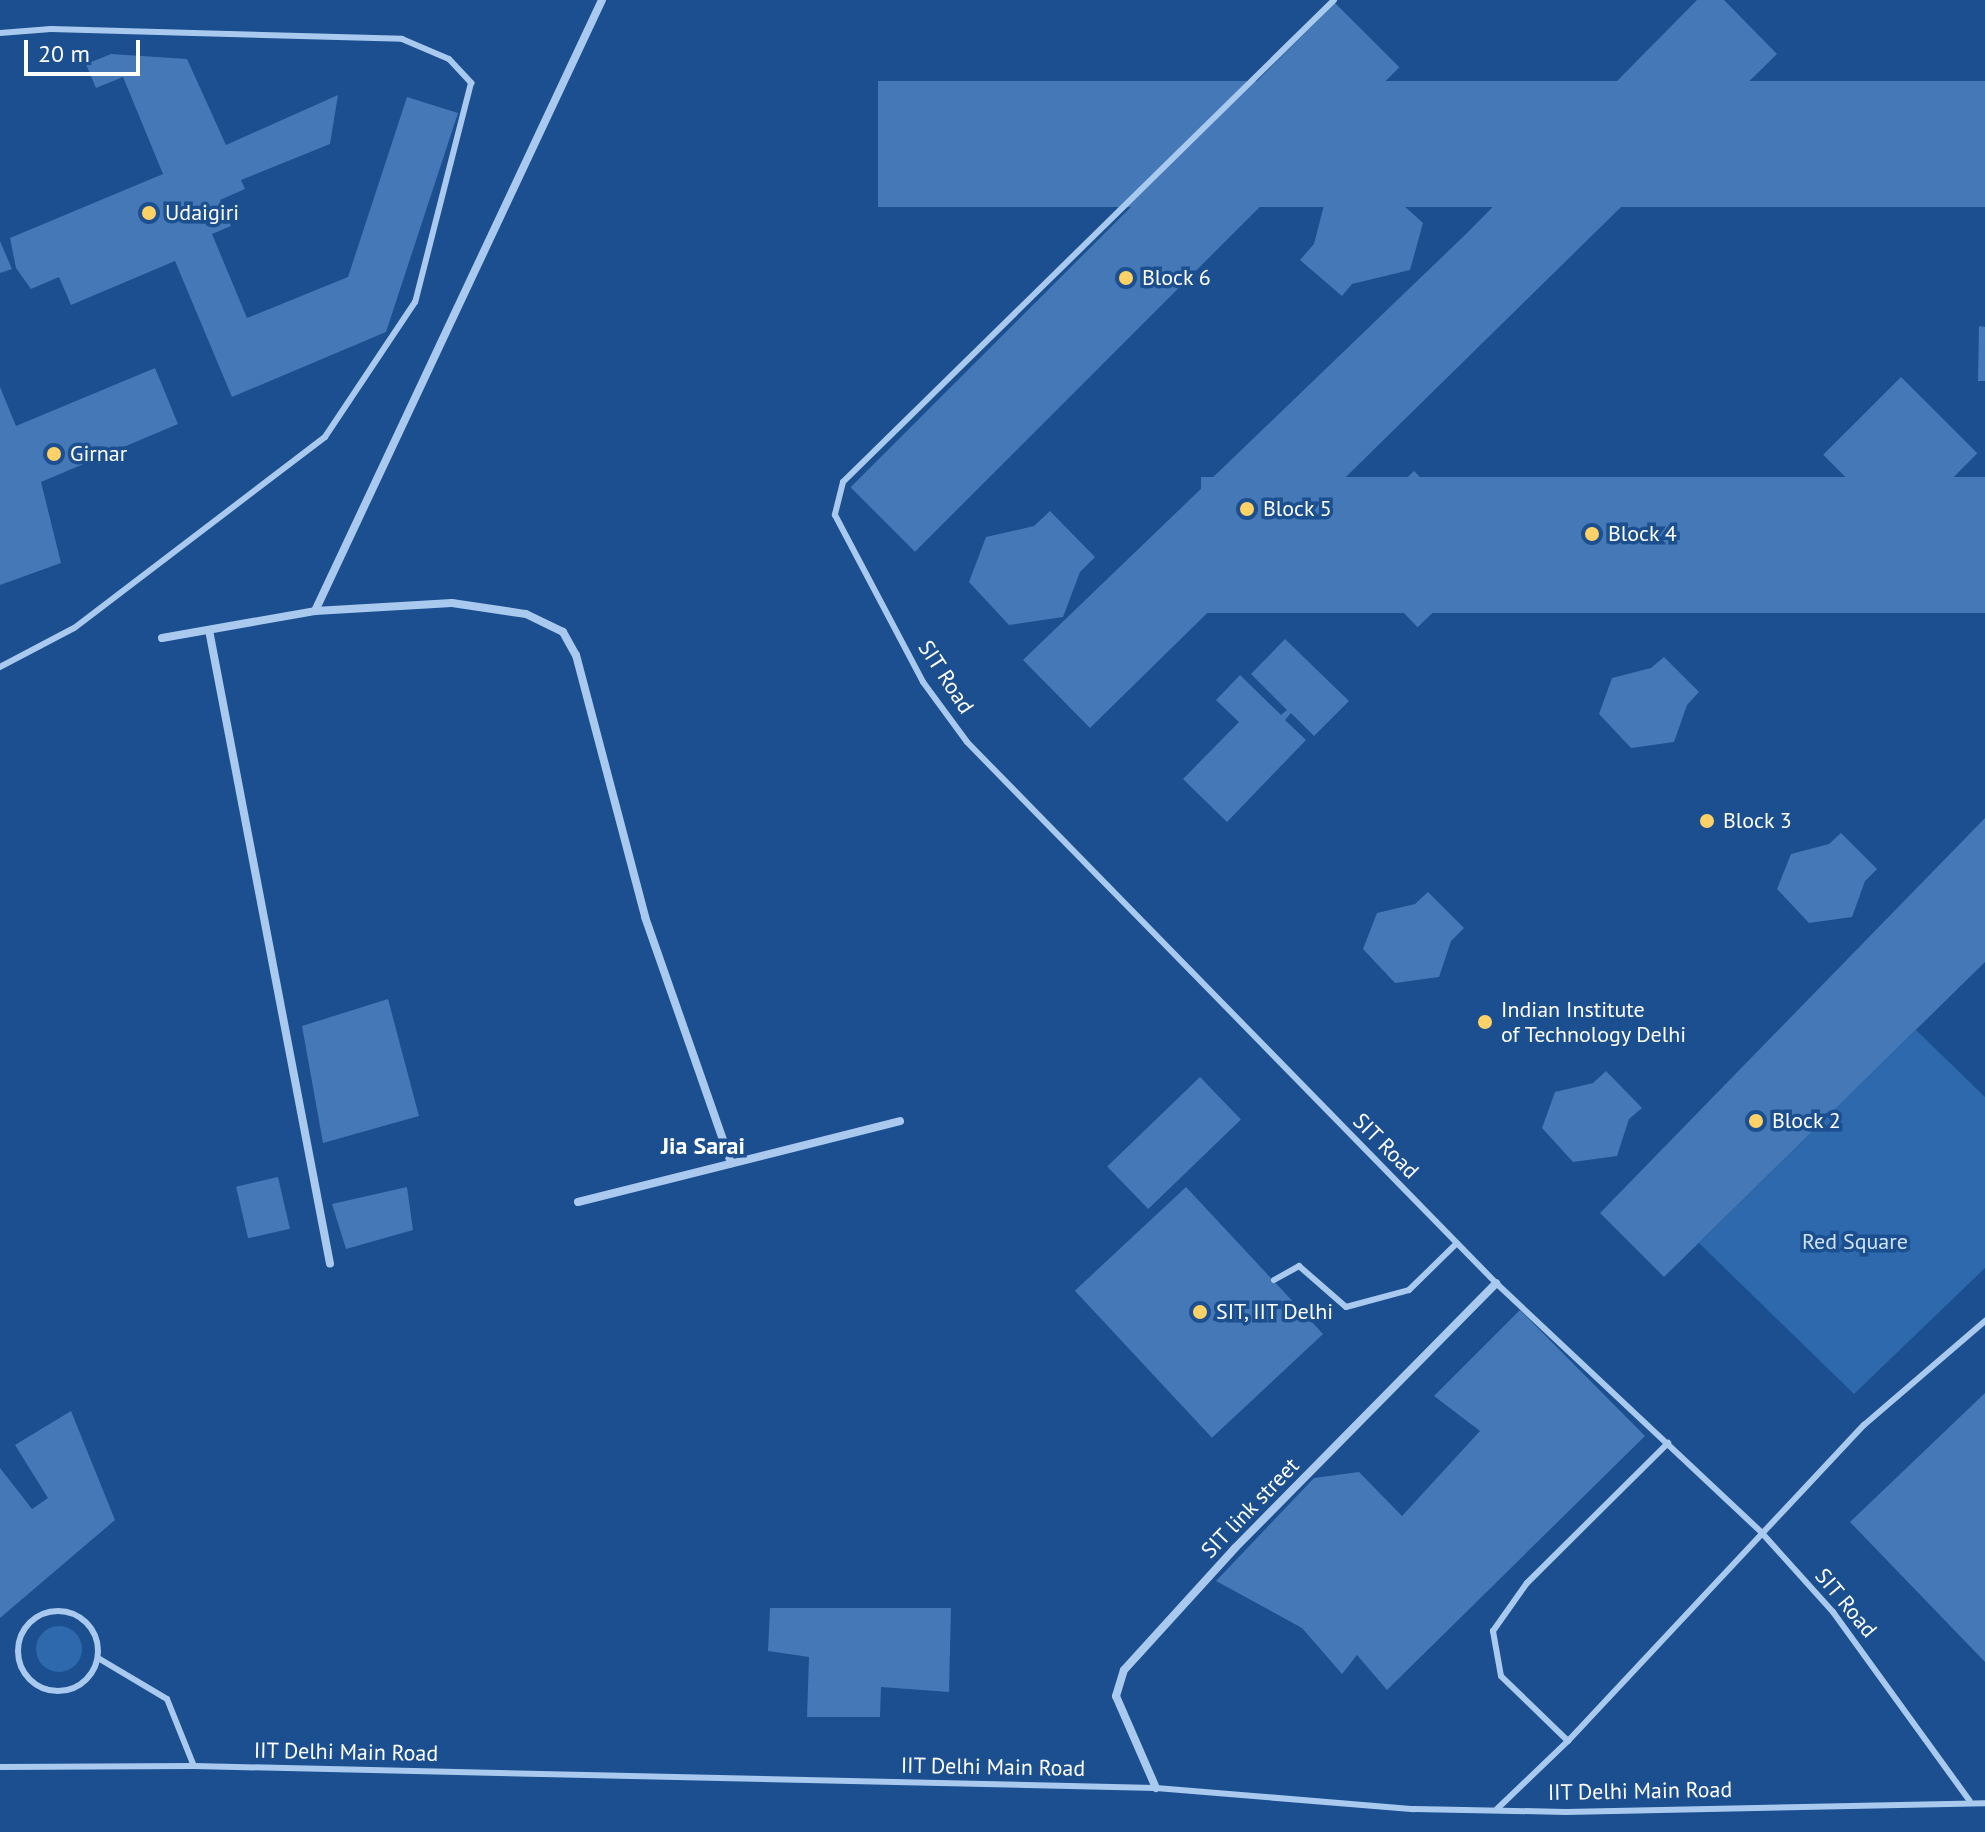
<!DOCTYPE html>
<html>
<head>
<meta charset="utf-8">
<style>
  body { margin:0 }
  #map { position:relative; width:1985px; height:1832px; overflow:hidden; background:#1b4f8f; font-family:"PT Sans",sans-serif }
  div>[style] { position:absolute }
  .green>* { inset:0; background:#2e69ad }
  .round { border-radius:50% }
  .building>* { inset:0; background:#4478b7; transform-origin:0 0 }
  .lane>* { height:6px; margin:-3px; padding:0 3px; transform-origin:3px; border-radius:3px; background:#a9c9ee }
  .lane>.ring { margin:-3px; padding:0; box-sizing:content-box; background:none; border:6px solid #a9c9ee; border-radius:50% }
  .street>* { height:8px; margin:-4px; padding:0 4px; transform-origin:4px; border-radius:4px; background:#a9c9ee }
  .dots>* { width:22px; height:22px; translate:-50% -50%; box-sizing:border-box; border:4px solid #1b4f8f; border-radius:50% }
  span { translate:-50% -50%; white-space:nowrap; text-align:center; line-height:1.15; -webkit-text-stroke:7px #1b4f8f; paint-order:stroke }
  .poi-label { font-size:22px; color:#fff }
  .left { translate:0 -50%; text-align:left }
  .street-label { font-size:22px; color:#fff }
  .park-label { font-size:22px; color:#cfe3fa }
  .neighbourhood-label { font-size:24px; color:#fff; font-weight:700 }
  .scale { position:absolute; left:24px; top:40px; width:116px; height:36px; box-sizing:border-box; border:4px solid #fff; border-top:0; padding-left:10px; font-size:24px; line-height:28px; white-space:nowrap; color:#fff; -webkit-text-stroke:6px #1b4f8f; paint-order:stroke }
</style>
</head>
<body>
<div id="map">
  <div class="green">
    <div style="clip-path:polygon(1916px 1030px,1985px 1097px,1985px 1268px,1854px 1394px,1699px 1243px)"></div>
    <div class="round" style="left:36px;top:1626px;width:46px;height:46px"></div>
  </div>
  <div class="building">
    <div style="clip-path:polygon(1697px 0,1724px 0,1777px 54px,1090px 728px,1023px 660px,1467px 233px)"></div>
    <div style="left:1335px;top:3px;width:91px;height:685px;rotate:45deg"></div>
    <div style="clip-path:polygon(111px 54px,187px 59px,226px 145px,338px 95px,330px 144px,241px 180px,245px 189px,220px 200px,231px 226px,212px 234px,247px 318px,348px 277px,407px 97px,458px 113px,386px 332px,232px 397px,175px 261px,71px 305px,59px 277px,31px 289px,16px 268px,10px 238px,163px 174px,123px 77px,96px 88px,86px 64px)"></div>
    <div style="left:1985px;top:81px;width:126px;height:1107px;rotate:90deg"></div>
    <div style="clip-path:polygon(1380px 184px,1423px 223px,1410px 270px,1352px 284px,1342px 296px,1300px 260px,1314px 244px,1326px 197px)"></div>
    <div style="clip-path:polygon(0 241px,12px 269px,0 273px)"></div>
    <div style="clip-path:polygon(1979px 326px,1985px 327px,1985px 381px,1978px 381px)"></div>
    <div style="clip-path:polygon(155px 368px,178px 424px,41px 482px,61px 563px,0 585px,0 387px,16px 426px)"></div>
    <div style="left:1901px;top:377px;width:108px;height:110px;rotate:45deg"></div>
    <div style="left:1414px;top:471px;width:115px;height:106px;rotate:46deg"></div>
    <div style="left:1985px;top:477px;width:136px;height:784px;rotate:90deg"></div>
    <div style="clip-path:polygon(1050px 511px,1095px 557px,1080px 572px,1063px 617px,1009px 625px,969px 582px,986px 537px,1034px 526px)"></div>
    <div style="clip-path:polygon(1285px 639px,1349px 701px,1314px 736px,1291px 713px,1285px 720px,1306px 740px,1227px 822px,1183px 779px,1239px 722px,1216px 700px,1240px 675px,1281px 715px,1287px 710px,1251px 674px)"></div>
    <div style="clip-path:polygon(1664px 657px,1699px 692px,1687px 705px,1674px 742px,1631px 748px,1599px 714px,1612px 678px,1651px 668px)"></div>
    <div style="clip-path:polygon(1985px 818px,1985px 962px,1664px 1277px,1600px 1213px)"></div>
    <div style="clip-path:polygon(1841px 833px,1877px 869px,1865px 881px,1852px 917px,1809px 923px,1777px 889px,1791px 854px,1829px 844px)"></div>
    <div style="clip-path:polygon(1428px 892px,1464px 928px,1451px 941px,1439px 977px,1395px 983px,1363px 949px,1377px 913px,1415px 904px)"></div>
    <div style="clip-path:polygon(388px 999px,419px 1116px,323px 1143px,302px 1026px)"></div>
    <div style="clip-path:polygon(1606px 1071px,1642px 1108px,1629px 1119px,1617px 1156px,1573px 1162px,1542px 1128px,1555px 1092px,1593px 1083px)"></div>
    <div style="left:1200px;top:1077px;width:59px;height:129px;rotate:46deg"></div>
    <div style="left:278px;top:1177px;width:53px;height:43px;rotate:77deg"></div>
    <div style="clip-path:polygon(407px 1187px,413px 1230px,346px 1249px,332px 1204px)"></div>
    <div style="left:1186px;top:1187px;width:201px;height:152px;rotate:47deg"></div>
    <div style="clip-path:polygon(1520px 1310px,1645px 1436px,1387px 1690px,1357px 1655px,1342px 1674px,1302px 1628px,1216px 1581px,1314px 1478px,1359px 1472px,1402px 1516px,1480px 1431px,1434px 1396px)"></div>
    <div style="clip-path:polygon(1985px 1393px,1985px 1662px,1850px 1522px)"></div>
    <div style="clip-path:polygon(71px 1411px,115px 1520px,0 1618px,0 1468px,32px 1509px,48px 1498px,15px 1445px)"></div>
    <div style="clip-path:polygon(770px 1608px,951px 1608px,949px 1692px,881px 1687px,880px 1717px,807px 1717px,809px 1657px,768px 1651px)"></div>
  </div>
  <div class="lane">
    <div style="left:1334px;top:0;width:688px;rotate:135.53deg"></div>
    <div style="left:843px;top:482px;width:34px;rotate:104deg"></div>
    <div style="left:835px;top:515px;width:189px;rotate:62.2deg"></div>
    <div style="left:923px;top:682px;width:74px;rotate:53.7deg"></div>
    <div style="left:967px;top:742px;width:757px;rotate:45.64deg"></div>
    <div style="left:1496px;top:1283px;width:364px;rotate:43.2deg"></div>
    <div style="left:1761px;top:1532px;width:108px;rotate:48deg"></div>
    <div style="left:1833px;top:1612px;width:233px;rotate:54.1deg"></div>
    <div style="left:0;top:33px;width:51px;rotate:-4.5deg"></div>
    <div style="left:51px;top:29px;width:351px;rotate:1.6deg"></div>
    <div style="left:402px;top:39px;width:51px;rotate:23.1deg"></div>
    <div style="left:449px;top:59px;width:33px;rotate:47deg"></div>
    <div style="left:471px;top:83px;width:226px;rotate:104.3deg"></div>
    <div style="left:415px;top:302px;width:162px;rotate:123.7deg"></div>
    <div style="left:325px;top:437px;width:315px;rotate:142.7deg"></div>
    <div style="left:74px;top:628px;width:84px;rotate:152.2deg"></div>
    <div style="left:1274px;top:1280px;width:29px;rotate:-29deg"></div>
    <div style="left:1299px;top:1266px;width:62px;rotate:41.1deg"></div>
    <div style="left:1346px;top:1307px;width:65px;rotate:-15.1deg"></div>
    <div style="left:1409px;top:1290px;width:67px;rotate:-44.4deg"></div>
    <div class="ring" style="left:18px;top:1611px;width:74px;height:74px"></div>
    <div style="left:98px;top:1658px;width:80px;rotate:30.7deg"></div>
    <div style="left:167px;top:1699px;width:72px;rotate:68.1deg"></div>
    <div style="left:1568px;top:1741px;width:93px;rotate:-135.9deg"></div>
    <div style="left:1501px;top:1676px;width:46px;rotate:-100.1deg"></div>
    <div style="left:1493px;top:1631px;width:59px;rotate:-54.7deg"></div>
    <div style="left:1527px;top:1583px;width:199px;rotate:-44.8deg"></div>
    <div style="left:0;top:1767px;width:194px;rotate:-0.3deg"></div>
    <div style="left:194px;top:1766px;width:962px;rotate:1.31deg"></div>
    <div style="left:1156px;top:1788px;width:259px;rotate:4.7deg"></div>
    <div style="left:1414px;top:1809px;width:152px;rotate:1.1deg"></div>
    <div style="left:1566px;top:1812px;width:419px;rotate:-1.2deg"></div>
    <div style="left:1497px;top:1809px;width:98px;rotate:-43.8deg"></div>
    <div style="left:1568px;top:1741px;width:433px;rotate:-46.9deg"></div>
    <div style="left:1864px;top:1425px;width:160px;rotate:-40.7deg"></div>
  </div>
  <div class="street">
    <div style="left:315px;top:611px;width:675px;rotate:-64.84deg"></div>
    <div style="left:209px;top:630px;width:645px;rotate:79.19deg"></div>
    <div style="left:162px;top:638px;width:155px;rotate:-10deg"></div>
    <div style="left:315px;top:611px;width:137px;rotate:-3.3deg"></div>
    <div style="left:452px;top:603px;width:75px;rotate:8.5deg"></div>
    <div style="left:526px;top:614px;width:41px;rotate:25.9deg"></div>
    <div style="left:563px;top:632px;width:26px;rotate:61deg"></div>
    <div style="left:576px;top:655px;width:271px;rotate:75.2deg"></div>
    <div style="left:645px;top:917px;width:261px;rotate:70.7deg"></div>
    <div style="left:578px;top:1202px;width:332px;rotate:-14.1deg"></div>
    <div style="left:1156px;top:1788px;width:100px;rotate:-113.5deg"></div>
    <div style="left:1116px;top:1696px;width:27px;rotate:-73deg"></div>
    <div style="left:1124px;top:1670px;width:165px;rotate:-47.7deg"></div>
    <div style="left:1235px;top:1548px;width:372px;rotate:-45.4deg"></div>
  </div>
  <div class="dots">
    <div style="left:149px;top:213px;background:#ffd166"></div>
    <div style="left:1126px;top:278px;background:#ffd166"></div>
    <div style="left:54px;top:454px;background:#ffd166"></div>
    <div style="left:1247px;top:509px;background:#ffd166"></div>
    <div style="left:1592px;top:534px;background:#ffd166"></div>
    <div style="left:1707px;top:821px;background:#ffd166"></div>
    <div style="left:1485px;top:1022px;background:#ffd166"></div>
    <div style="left:1756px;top:1121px;background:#ffd166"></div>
    <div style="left:1200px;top:1312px;background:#ffd166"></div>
  </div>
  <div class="poi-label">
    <span class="left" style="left:165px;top:213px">Udaigiri</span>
    <span class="left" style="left:1142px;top:278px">Block 6</span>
    <span class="left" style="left:70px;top:454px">Girnar</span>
    <span class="left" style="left:1263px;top:509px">Block 5</span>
    <span class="left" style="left:1608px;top:534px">Block 4</span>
    <span class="left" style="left:1723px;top:821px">Block 3</span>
    <span class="left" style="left:1501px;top:1022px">Indian Institute<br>of Technology Delhi</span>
    <span class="left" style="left:1772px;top:1121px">Block 2</span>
    <span class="left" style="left:1216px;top:1312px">SIT, IIT Delhi</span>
  </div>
  <div class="street-label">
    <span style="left:946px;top:677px;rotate:57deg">SIT Road</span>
    <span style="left:1386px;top:1146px;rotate:45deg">SIT Road</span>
    <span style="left:1250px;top:1508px;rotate:-46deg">SIT link street</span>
    <span style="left:1846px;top:1603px;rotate:50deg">SIT Road</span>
    <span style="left:346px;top:1752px;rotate:1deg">IIT Delhi Main Road</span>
    <span style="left:993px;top:1767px;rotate:1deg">IIT Delhi Main Road</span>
    <span style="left:1640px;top:1791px;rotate:-1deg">IIT Delhi Main Road</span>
  </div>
  <div class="park-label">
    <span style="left:1855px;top:1242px">Red Square</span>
  </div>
  <div class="neighbourhood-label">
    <span style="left:703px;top:1146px">Jia Sarai</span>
  </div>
  <div class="scale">20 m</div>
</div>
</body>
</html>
